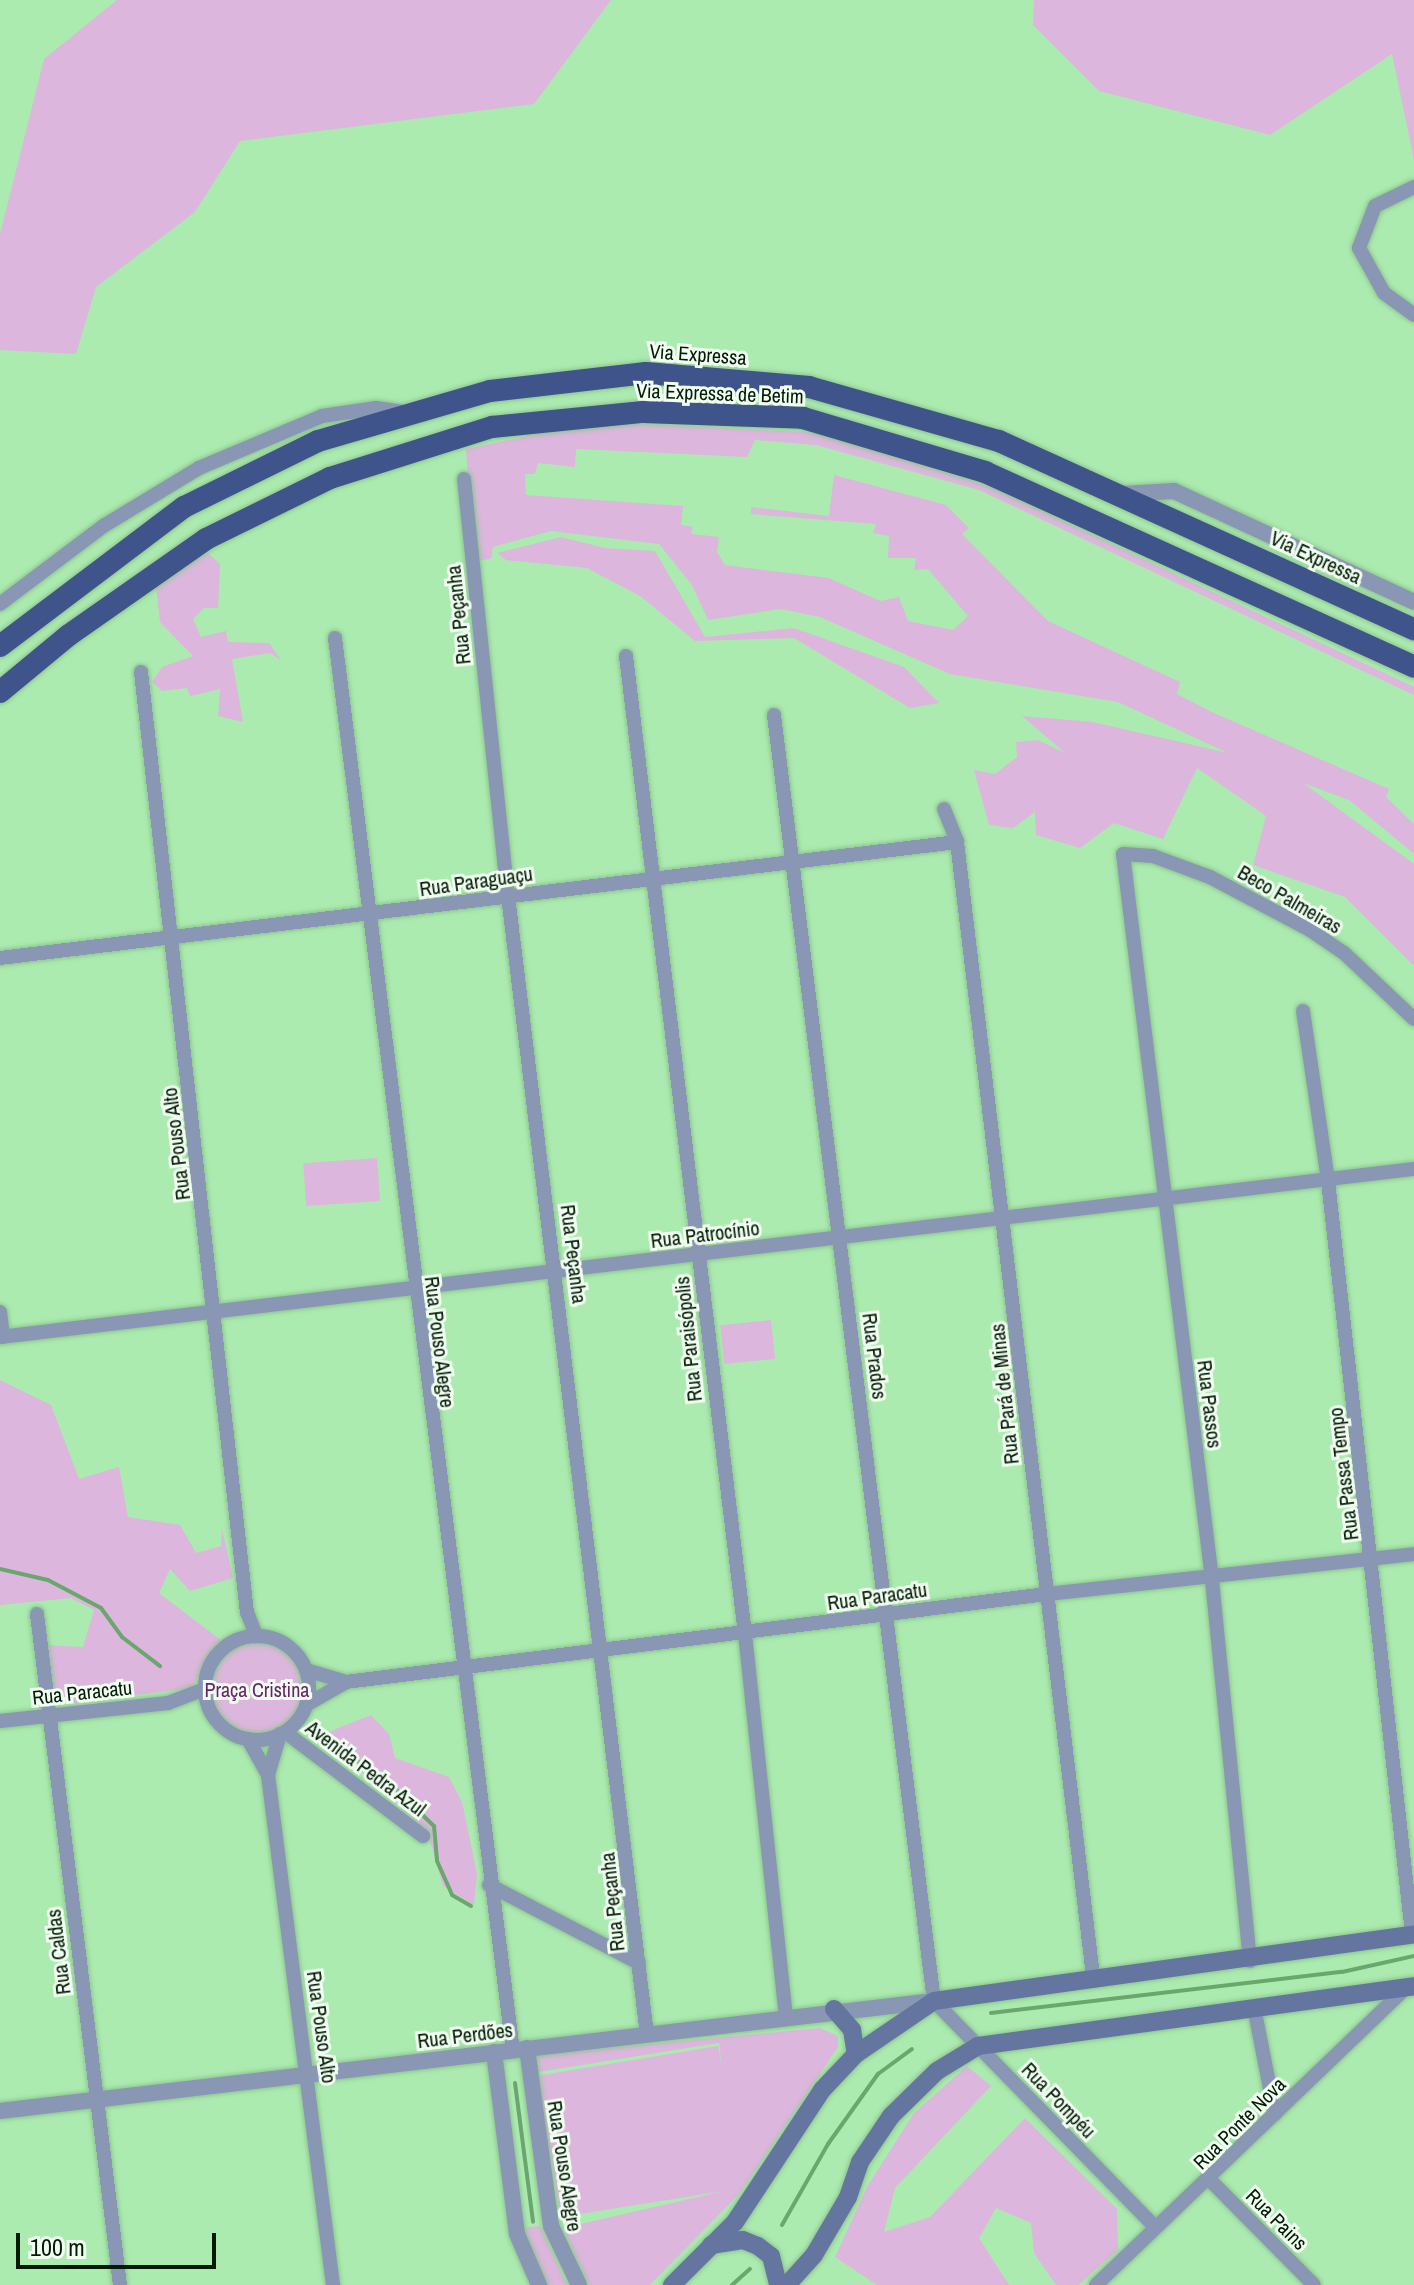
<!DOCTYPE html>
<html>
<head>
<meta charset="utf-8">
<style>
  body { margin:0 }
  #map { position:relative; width:1414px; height:2285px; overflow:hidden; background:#acebb0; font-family:"Archivo Narrow",sans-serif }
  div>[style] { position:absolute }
  .green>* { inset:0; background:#dcb6dc; transform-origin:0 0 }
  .round { border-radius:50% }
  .stream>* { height:4px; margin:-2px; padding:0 2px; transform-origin:2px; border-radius:2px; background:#69a76e }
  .roads { filter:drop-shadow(0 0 2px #8ec591) drop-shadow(0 0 2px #8ec591) }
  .minor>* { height:14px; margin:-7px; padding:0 7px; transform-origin:7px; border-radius:7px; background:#8996b4 }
  .minor>.ring { margin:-7px; padding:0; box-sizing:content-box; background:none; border:14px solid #8996b4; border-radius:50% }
  .tertiary>* { height:16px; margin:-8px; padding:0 8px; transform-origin:8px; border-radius:8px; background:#8996b4 }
  .secondary>* { height:18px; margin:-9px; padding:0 9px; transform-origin:9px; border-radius:9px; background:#6476a0 }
  .trunk>* { height:22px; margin:-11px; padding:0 11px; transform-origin:11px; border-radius:11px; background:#3e548b }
  span { translate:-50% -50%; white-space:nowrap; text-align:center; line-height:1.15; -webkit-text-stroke:6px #f1fdf1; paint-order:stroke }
  .street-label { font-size:20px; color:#031a06 }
  .park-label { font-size:20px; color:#68226a }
  .scale { position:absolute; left:16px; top:2233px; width:200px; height:36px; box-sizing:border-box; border:4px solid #031a06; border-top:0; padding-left:10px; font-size:24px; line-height:28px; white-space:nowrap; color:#031a06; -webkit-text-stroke:6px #f1fdf1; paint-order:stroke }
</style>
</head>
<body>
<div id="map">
  <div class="green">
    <div style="clip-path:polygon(117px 0,611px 0,534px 104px,240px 141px,195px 212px,96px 287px,76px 354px,0 350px,0 234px,44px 59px)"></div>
    <div style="clip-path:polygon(1034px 0,1414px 0,1414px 160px,1392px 54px,1270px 135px,1099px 91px,1033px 25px)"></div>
    <div style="clip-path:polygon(595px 422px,823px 433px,993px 488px,1414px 687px,1414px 695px,979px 490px,816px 445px,755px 440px,747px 457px,576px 449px,575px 467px,538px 463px,535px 474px,525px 474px,526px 495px,683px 506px,681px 525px,693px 527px,691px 534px,719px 537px,717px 552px,725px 565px,829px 578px,880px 601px,899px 597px,908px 621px,953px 630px,968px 616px,928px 569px,914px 570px,916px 558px,888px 558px,889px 536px,873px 533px,876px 524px,751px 514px,751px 507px,829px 516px,834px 475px,946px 505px,969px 528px,962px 534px,1048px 621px,1180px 682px,1177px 694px,1214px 713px,1389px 789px,1386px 797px,1414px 824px,1414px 854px,1349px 800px,1303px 783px,1414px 864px,1414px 966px,1345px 897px,1253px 865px,1266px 816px,1197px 768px,1163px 839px,1114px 823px,1080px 848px,1036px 835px,1035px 812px,1013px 828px,989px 825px,974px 770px,995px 774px,1017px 757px,1016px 742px,1038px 740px,1065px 753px,1022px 716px,1093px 722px,1228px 753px,1118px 702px,950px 674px,820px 617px,781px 609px,708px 620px,692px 585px,659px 544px,551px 531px,493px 547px,491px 559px,474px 561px,466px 449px)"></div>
    <div style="clip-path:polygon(561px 537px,605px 548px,655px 551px,705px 637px,794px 628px,904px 667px,939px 703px,910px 708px,794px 638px,695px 641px,640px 596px,587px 568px,506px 560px,497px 553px)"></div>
    <div style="clip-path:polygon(208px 553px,220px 564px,218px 608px,204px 608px,193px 619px,201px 637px,226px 631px,228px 642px,269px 643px,281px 660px,270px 653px,232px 659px,243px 722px,218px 716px,220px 689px,190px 696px,187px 688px,162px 691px,152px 682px,162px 667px,193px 656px,160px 622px,156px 586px,172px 571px)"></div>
    <div style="left:377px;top:1158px;width:43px;height:74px;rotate:86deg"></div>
    <div style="left:771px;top:1320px;width:39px;height:51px;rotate:84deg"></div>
    <div style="clip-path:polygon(0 1380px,51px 1405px,79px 1479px,119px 1467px,128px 1517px,180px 1525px,196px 1553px,221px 1546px,222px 1529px,233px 1578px,190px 1591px,170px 1569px,159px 1593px,222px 1641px,191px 1688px,57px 1705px,47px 1645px,83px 1647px,94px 1610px,71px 1598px,0 1605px)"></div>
    <div class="round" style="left:210px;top:1642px;width:94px;height:94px"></div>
    <div style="clip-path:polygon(371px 1715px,389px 1734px,395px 1758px,449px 1777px,462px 1802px,477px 1874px,474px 1905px,443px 1886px,427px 1831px,359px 1769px,324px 1748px,326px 1733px)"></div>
    <div style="clip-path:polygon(820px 2028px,838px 2036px,838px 2047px,739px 2194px,650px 2285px,589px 2285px,563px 2228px,724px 2191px,561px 2217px,536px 2076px,718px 2046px,722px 2068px,719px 2043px,538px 2072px,535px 2055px)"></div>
    <div style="clip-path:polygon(967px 2066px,991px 2086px,895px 2188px,884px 2232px,930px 2217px,1025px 2118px,1117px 2209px,1118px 2250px,1078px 2285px,1056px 2285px,1034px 2253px,1031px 2223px,996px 2208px,979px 2238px,1009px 2285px,877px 2285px,835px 2257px,867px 2187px,914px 2113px)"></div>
    <div style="clip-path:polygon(540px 2226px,567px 2285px,545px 2285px,520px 2228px)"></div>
  </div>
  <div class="stream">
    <div style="left:0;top:1569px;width:49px;rotate:12.9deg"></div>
    <div style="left:48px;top:1580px;width:60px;rotate:27.8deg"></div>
    <div style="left:101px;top:1608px;width:36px;rotate:54deg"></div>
    <div style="left:122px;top:1637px;width:48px;rotate:37.3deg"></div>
    <div style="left:323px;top:1740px;width:70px;rotate:31.7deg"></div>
    <div style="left:383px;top:1777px;width:71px;rotate:43.9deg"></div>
    <div style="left:434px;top:1826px;width:35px;rotate:85deg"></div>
    <div style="left:437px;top:1861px;width:37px;rotate:66deg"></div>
    <div style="left:452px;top:1895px;width:22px;rotate:30deg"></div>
    <div style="left:991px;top:2013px;width:353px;rotate:-6.7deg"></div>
    <div style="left:1342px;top:1972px;width:74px;rotate:-12.5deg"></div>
    <div style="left:515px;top:2083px;width:140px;rotate:82.6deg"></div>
    <div style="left:782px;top:2225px;width:93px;rotate:-60.4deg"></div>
    <div style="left:828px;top:2144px;width:86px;rotate:-54.5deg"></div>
    <div style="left:878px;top:2074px;width:42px;rotate:-36.3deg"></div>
    <div style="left:732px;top:2285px;width:24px;rotate:-42deg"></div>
  </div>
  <div class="roads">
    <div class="minor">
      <div style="left:1414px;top:187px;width:43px;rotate:154deg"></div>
      <div style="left:1375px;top:206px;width:45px;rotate:110.9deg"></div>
      <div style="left:1359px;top:248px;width:51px;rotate:60.9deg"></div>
      <div style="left:1384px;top:293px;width:37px;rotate:36deg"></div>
      <div style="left:464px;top:479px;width:419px;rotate:84deg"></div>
      <div style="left:508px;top:896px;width:1146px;rotate:83.04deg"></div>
      <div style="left:0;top:604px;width:131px;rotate:-37deg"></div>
      <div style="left:105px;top:525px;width:110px;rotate:-31.2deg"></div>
      <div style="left:199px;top:468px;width:134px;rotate:-22.9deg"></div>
      <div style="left:322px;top:416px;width:55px;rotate:-8.4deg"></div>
      <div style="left:376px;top:408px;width:28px;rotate:8deg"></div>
      <div style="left:335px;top:638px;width:1423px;rotate:82.82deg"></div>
      <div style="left:626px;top:656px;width:985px;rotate:83.06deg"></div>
      <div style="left:745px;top:1634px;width:387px;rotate:83.9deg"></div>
      <div style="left:141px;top:672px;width:946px;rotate:83.57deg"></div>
      <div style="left:247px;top:1612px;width:26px;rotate:69deg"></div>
      <div style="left:774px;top:715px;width:1296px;rotate:82.91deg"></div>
      <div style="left:934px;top:2001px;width:316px;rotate:45.6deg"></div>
      <div style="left:944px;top:809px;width:35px;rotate:68deg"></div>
      <div style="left:957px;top:842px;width:1142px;rotate:83.16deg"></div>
      <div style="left:0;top:958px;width:964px;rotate:-6.91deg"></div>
      <div style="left:1303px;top:1011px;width:172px;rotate:81.6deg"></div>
      <div style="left:1328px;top:1181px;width:758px;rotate:83.63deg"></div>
      <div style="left:0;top:1312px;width:25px;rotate:83deg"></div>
      <div style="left:0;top:1337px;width:1424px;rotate:-6.78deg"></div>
      <div style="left:37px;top:1614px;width:676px;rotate:82.95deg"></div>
      <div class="ring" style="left:205px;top:1636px;width:90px;height:90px"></div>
      <div style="left:306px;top:1670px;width:42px;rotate:16.7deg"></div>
      <div style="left:306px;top:1705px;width:46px;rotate:-29.9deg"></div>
      <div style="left:346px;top:1682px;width:707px;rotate:-7.16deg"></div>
      <div style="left:1047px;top:1594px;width:369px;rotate:-6.2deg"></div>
      <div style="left:0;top:1721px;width:169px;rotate:-6.1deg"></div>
      <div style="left:168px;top:1703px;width:40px;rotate:-21deg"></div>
      <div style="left:285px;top:1732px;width:173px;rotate:37deg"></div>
      <div style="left:248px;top:1739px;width:41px;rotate:60.9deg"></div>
      <div style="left:268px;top:1775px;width:514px;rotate:82.74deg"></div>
      <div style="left:268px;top:1775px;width:43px;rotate:-73.7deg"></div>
      <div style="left:489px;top:1885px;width:169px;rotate:27.5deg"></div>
      <div style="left:1250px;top:1961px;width:384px;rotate:-95.7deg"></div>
      <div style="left:1212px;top:1579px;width:730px;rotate:-97deg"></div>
      <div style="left:1123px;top:854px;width:30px;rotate:4deg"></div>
      <div style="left:1153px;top:856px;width:61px;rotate:20.2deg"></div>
      <div style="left:1210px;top:877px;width:113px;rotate:27.9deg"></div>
      <div style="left:1310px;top:930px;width:41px;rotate:34.1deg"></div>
      <div style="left:1344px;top:953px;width:96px;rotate:43.3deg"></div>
      <div style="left:1254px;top:2007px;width:109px;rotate:78.9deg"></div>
      <div style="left:1211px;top:2181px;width:146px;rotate:45.3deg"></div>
      <div style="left:1096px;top:2285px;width:431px;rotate:-43.8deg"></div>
    </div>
    <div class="tertiary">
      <div style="left:1122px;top:494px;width:52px;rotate:-3.3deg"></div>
      <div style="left:1174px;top:491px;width:264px;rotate:24.8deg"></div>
      <div style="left:527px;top:2048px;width:180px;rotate:82.3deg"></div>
      <div style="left:551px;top:2226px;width:65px;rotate:64.6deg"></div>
      <div style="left:494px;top:2052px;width:183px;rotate:82.8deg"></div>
      <div style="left:517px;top:2234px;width:56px;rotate:66.7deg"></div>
      <div style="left:0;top:2111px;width:940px;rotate:-6.72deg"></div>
    </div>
    <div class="secondary">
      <div style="left:834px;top:2009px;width:28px;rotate:49deg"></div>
      <div style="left:852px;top:2030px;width:24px;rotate:81deg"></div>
      <div style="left:711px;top:2245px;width:32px;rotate:-9deg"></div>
      <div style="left:743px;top:2240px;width:16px;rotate:22deg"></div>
      <div style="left:758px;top:2246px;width:16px;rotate:38deg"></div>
      <div style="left:771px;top:2256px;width:30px;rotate:76deg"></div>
      <div style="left:672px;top:2285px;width:89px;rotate:-45deg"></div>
      <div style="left:735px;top:2222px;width:158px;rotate:-56.6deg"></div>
      <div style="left:822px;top:2090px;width:50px;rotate:-46.6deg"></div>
      <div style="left:856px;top:2054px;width:94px;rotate:-34.2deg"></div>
      <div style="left:934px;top:2001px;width:485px;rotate:-7.9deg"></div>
      <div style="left:787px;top:2285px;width:40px;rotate:-48deg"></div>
      <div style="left:814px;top:2255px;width:67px;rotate:-59.6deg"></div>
      <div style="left:848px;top:2197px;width:37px;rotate:-71deg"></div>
      <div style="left:860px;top:2162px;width:55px;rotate:-56deg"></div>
      <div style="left:891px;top:2116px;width:64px;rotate:-44.4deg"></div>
      <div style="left:937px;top:2071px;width:48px;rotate:-31.4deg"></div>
      <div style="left:978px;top:2046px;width:440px;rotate:-7.8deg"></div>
    </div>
    <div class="trunk">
      <div style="left:0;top:646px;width:231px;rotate:-37.1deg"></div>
      <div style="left:184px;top:507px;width:149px;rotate:-26.2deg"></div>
      <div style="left:318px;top:441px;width:179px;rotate:-16.2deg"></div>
      <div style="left:490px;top:391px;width:157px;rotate:-6.6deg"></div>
      <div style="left:646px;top:373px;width:164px;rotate:4.9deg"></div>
      <div style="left:809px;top:387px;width:198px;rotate:15.9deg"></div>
      <div style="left:999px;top:441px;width:456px;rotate:24.4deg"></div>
      <div style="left:0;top:692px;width:89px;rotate:-39.6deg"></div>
      <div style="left:69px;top:635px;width:167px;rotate:-35deg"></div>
      <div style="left:206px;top:539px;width:138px;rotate:-26.2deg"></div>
      <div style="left:330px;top:478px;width:170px;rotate:-17.5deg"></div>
      <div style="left:492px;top:427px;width:152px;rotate:-5.7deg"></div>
      <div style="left:643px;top:412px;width:160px;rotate:2.1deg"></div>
      <div style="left:803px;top:418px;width:190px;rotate:16.5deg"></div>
      <div style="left:985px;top:472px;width:471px;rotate:24.4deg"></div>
    </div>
  </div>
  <div class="street-label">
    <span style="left:698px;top:354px;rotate:4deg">Via Expressa</span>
    <span style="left:720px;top:393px;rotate:2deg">Via Expressa de Betim</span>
    <span style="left:1316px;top:557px;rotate:25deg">Via Expressa</span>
    <span style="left:458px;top:615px;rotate:-96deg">Rua Peçanha</span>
    <span style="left:476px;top:881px;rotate:-8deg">Rua Paraguaçu</span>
    <span style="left:1290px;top:899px;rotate:30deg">Beco Palmeiras</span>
    <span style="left:176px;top:1144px;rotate:-97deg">Rua Pouso Alto</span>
    <span style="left:705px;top:1234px;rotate:-7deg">Rua Patrocínio</span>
    <span style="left:574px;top:1254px;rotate:83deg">Rua Peçanha</span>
    <span style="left:688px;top:1339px;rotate:-96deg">Rua Paraisópolis</span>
    <span style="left:440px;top:1342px;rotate:83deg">Rua Pouso Alegre</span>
    <span style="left:875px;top:1356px;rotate:83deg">Rua Prados</span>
    <span style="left:1004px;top:1394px;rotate:-96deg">Rua Pará de Minas</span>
    <span style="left:1210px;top:1404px;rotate:83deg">Rua Passos</span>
    <span style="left:1343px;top:1474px;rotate:-97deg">Rua Passa Tempo</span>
    <span style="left:877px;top:1596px;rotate:-8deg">Rua Paracatu</span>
    <span style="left:82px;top:1692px;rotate:-6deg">Rua Paracatu</span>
    <span style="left:366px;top:1768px;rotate:37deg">Avenida Pedra Azul</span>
    <span style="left:612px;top:1902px;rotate:-96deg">Rua Peçanha</span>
    <span style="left:58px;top:1952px;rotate:-97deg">Rua Caldas</span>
    <span style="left:322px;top:2027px;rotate:82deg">Rua Pouso Alto</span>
    <span style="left:465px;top:2035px;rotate:-7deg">Rua Perdões</span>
    <span style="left:1059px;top:2100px;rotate:46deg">Rua Pompéu</span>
    <span style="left:1239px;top:2123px;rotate:-45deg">Rua Ponte Nova</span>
    <span style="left:565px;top:2166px;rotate:81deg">Rua Pouso Alegre</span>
    <span style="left:1277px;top:2219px;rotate:45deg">Rua Pains</span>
  </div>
  <div class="park-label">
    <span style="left:257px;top:1689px">Praça Cristina</span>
  </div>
  <div class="scale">100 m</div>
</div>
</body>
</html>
